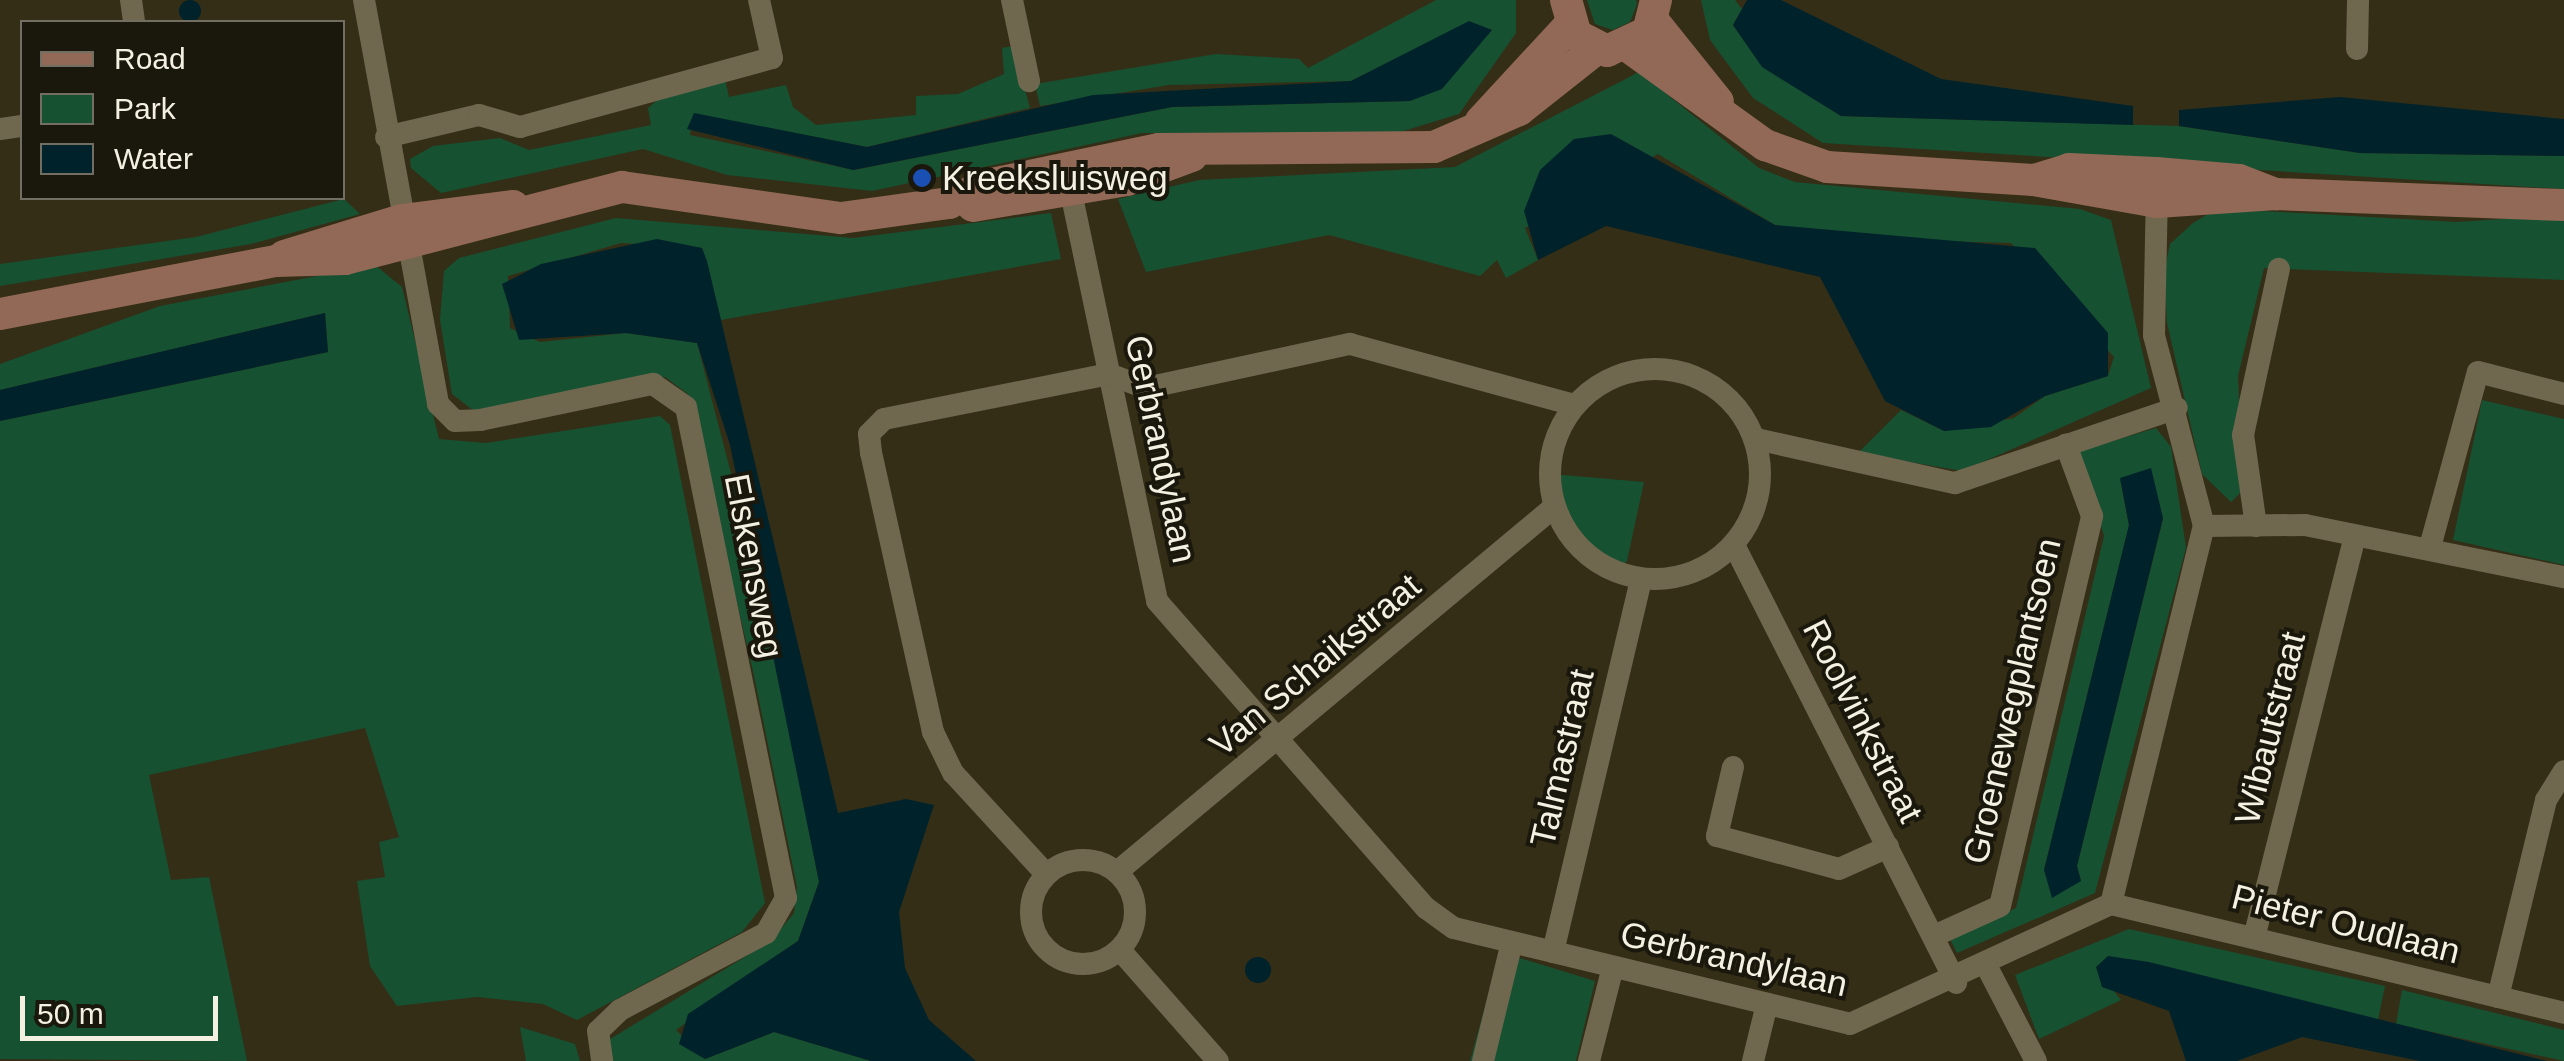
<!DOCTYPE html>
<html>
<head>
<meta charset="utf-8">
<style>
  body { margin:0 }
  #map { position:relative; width:2564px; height:1061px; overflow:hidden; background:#352e17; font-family:Helvetica,sans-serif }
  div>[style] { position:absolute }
  .green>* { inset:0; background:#165131 }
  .water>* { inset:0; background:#00232b }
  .round { border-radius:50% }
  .street>* { height:22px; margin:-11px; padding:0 11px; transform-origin:11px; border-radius:11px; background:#6f674e }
  .street>.ring { margin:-11px; padding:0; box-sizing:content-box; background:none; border:22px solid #6f674e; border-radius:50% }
  .secondary>* { height:32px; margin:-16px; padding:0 16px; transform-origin:16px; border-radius:16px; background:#926956 }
  .dots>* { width:28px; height:28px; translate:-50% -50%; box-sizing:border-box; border:5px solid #1a170c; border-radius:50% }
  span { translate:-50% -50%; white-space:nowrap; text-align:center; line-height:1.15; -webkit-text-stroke:8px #1a170c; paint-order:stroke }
  .poi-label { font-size:35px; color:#f5f1e2 }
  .left { translate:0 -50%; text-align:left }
  .street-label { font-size:35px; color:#f5f1e2 }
  .legend { position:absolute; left:20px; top:20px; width:325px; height:180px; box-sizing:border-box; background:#1a170c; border:2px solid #726e62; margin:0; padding:12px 18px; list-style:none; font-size:30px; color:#f5f1e2 }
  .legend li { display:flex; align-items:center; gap:20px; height:50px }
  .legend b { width:50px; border:2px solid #726e62 }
  .scale { position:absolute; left:20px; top:996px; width:198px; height:45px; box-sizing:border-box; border:5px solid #f5f1e2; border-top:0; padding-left:12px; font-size:30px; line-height:35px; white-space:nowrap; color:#f5f1e2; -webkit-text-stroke:8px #1a170c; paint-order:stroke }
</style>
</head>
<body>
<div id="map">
  <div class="green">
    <div style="clip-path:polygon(1436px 0,1516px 0,1516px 33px,1459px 114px,1397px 133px,1142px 133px,872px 191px,727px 175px,643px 149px,441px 193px,411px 168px,410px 159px,433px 146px,500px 138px,529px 150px,651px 125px,648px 108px,667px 92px,725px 79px,729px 97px,786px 85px,793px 107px,816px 125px,916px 115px,916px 96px,958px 94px,1004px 74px,1002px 48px,1013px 46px,1030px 108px,867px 147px,694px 114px,690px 135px,854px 170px,1172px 107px,1410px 101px,1492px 30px,1469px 22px,1351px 81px,1169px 85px,1040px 106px,1035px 84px,1216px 54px,1299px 59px,1308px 68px)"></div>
    <div style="clip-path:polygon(1587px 0,1636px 0,1637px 4px,1630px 22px,1613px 30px,1595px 24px)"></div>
    <div style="clip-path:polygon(1701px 0,1735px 0,1742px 9px,1733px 25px,1763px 67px,1841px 116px,2179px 126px,2360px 153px,2564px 156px,2564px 189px,1823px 143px,1753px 98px,1710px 40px)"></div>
    <div style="clip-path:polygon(1639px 72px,1759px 168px,1795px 182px,2080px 209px,2111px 220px,2151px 388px,1962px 471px,1858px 453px,1901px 410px,1944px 431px,2014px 418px,2045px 396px,2108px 376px,2114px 357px,2011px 243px,1867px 239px,1775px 225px,1658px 154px,1525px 228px,1538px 260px,1506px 278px,1497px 260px,1480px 276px,1329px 235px,1146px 272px,1118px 199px,1199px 180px,1455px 167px)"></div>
    <div style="clip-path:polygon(344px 199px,360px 214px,251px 244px,0 286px,0 264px,196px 237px)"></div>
    <div style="clip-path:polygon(2263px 211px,2457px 222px,2564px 215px,2564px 280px,2264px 268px,2238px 376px,2243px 490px,2231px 502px,2202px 474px,2167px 323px,2164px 272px,2170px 244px,2193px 223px,2210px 213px)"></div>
    <div style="clip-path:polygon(1051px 213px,1061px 259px,721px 320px,702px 248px,621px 243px,508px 276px,510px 328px,540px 342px,626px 333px,697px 343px,767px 611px,819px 882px,798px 941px,676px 1030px,705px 1059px,774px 1032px,871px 1061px,608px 1061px,602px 1044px,771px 941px,794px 913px,797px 887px,753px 671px,688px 394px,665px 377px,474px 411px,452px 394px,440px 320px,444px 271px,459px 258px,616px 218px,853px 238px)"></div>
    <div style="clip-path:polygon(375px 265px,402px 287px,439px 439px,486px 443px,660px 416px,670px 425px,765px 903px,742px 932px,577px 1020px,543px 1004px,477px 997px,397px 1006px,370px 966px,357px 881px,385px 877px,379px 842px,399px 837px,365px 728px,149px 775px,171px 880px,209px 877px,247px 1061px,0 1059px,0 421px,328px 352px,325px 313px,0 390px,0 364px,160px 306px)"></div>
    <div style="clip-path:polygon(2482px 400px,2564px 419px,2564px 565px,2453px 540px)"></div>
    <div style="clip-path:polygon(evenodd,2156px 428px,2171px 447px,2186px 548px,2095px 893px,1957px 953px,1950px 939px,2016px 908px,2104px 536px,2079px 451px,2156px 428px,2120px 479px,2163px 519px,2077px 866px,2081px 881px,2044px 870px,2129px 525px,2120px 479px)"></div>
    <div style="clip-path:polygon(1551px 474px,1644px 482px,1627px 561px,1614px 573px,1566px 530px)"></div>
    <div style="clip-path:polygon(2129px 929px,2385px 986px,2378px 1020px,2108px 956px,2096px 968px,2121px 1000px,2039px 1039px,2015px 975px)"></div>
    <div style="clip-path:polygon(1500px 952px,1595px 981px,1576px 1061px,1470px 1061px)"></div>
    <div style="clip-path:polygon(2402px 990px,2564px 1030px,2564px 1061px,2396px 1024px)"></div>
    <div style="clip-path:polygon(520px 1027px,575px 1044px,580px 1061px,526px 1061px)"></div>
  </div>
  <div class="water">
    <div class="round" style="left:179px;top:0;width:22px;height:22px"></div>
    <div style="clip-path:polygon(1747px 0,1781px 0,1941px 79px,2133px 106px,2133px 125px,1841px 116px,1762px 67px,1733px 25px)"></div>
    <div style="clip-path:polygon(1469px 21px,1492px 30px,1442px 89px,1410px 101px,1172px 107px,853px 170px,687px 129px,694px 113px,867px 147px,1093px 95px,1351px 81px)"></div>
    <div style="clip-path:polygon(2340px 97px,2564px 119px,2564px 156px,2360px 153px,2179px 126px,2179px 110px)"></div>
    <div style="clip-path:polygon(1611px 134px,1775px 225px,2035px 248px,2108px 333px,2108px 376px,2045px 396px,1991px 427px,1944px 431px,1885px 401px,1820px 277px,1606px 226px,1538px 260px,1524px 211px,1540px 170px,1574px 139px)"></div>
    <div style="clip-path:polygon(657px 239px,702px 248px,707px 261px,838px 813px,906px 799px,934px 805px,899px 912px,905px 968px,929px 1020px,976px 1061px,871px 1061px,774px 1032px,705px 1059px,679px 1044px,688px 1014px,798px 941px,819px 882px,730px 445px,697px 343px,626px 333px,519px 340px,502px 284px,541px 264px)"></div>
    <div style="clip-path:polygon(325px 313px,328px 352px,0 421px,0 390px)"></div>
    <div style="clip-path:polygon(2151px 468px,2163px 518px,2077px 866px,2081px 881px,2052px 898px,2044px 870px,2129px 525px,2120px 478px)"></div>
    <div style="clip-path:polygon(2108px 956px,2149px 962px,2547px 1061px,2420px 1061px,2302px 1037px,2237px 1061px,2186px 1061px,2169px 1011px,2102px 987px,2096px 967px)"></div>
    <div class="round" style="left:1245px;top:957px;width:26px;height:26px"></div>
  </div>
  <div class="street">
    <div style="left:131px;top:0;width:22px;rotate:82deg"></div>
    <div style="left:364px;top:0;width:411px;rotate:79.6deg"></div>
    <div style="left:438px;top:404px;width:24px;rotate:45deg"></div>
    <div style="left:455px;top:421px;width:25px;rotate:-2deg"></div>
    <div style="left:480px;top:420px;width:177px;rotate:-11.8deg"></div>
    <div style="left:653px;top:384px;width:40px;rotate:34.9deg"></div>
    <div style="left:686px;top:407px;width:501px;rotate:78.49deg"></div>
    <div style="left:786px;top:898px;width:40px;rotate:119.7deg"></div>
    <div style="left:766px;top:933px;width:165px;rotate:152.2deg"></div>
    <div style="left:620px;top:1010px;width:30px;rotate:136deg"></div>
    <div style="left:598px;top:1031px;width:30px;rotate:82deg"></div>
    <div style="left:1012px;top:0;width:83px;rotate:78.1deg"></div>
    <div style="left:2357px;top:49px;width:49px;rotate:-88.8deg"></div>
    <div style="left:0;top:129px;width:22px;rotate:-8deg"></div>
    <div style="left:386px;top:137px;width:96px;rotate:-13.3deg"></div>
    <div style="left:479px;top:115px;width:43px;rotate:16.3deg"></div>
    <div style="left:520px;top:127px;width:261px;rotate:-15.3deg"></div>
    <div style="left:772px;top:58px;width:59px;rotate:-102.6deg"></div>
    <div style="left:1068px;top:178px;width:432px;rotate:78.1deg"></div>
    <div style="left:1157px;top:601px;width:408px;rotate:48.8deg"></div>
    <div style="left:1426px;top:908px;width:34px;rotate:36deg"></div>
    <div style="left:1454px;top:928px;width:407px;rotate:13.6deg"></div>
    <div style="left:1850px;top:1024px;width:287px;rotate:-24.7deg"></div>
    <div style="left:2111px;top:904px;width:389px;rotate:-76.2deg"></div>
    <div style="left:2204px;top:526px;width:197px;rotate:-104.7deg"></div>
    <div style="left:2154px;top:335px;width:143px;rotate:-88.8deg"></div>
    <div class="ring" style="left:1550px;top:369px;width:188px;height:188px"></div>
    <div style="left:1756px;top:439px;width:204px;rotate:12.5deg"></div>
    <div style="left:1955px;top:483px;width:234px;rotate:-18.7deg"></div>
    <div style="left:2204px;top:526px;width:101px;rotate:-0.6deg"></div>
    <div style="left:2305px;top:525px;width:264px;rotate:11.4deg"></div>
    <div style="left:2256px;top:526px;width:92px;rotate:-98.1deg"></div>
    <div style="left:2243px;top:435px;width:170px;rotate:-77.8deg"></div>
    <div style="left:1734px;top:545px;width:491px;rotate:63.1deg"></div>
    <div style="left:2430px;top:547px;width:181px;rotate:-74.7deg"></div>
    <div style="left:2478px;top:372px;width:89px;rotate:14.3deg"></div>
    <div style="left:1733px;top:767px;width:71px;rotate:103.1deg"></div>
    <div style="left:1717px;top:836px;width:126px;rotate:15.1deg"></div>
    <div style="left:1839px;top:869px;width:54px;rotate:-24.2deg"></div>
    <div class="ring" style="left:1031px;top:860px;width:82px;height:82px"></div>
    <div style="left:1117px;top:872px;width:569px;rotate:-39.87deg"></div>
    <div style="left:1046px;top:874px;width:137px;rotate:-132.6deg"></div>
    <div style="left:953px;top:773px;width:46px;rotate:-116deg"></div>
    <div style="left:933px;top:732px;width:286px;rotate:-102.5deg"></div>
    <div style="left:871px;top:453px;width:19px;rotate:-96deg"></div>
    <div style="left:869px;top:434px;width:21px;rotate:-45deg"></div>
    <div style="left:884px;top:419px;width:229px;rotate:-11.3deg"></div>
    <div style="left:1109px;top:374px;width:40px;rotate:21deg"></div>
    <div style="left:1146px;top:388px;width:209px;rotate:-12.2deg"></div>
    <div style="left:1350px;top:344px;width:233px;rotate:15.2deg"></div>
    <div style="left:2111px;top:904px;width:466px;rotate:13.5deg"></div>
    <div style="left:1934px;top:936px;width:72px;rotate:-24.4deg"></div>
    <div style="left:2000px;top:906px;width:401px;rotate:-76.7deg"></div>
    <div style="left:2092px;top:516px;width:76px;rotate:-110.1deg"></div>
    <div style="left:2254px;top:938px;width:414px;rotate:-75.9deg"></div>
    <div style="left:1120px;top:950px;width:148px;rotate:48.6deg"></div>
    <div style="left:1553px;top:952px;width:382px;rotate:-76.7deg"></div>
    <div style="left:1987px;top:967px;width:106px;rotate:62.5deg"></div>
    <div style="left:2498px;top:997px;width:203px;rotate:-76.3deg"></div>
    <div style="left:2546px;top:800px;width:34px;rotate:-58deg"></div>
    <div style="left:1483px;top:1061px;width:122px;rotate:-76.3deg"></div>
    <div style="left:1589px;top:1061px;width:97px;rotate:-75.7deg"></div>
    <div style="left:1753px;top:1061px;width:59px;rotate:-76.2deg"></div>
  </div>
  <div class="secondary">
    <div style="left:1566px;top:0;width:36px;rotate:74deg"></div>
    <div style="left:1576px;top:35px;width:35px;rotate:27deg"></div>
    <div style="left:1607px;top:51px;width:45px;rotate:-24.9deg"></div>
    <div style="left:1648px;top:32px;width:33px;rotate:-76deg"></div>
    <div style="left:1654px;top:22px;width:102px;rotate:51.3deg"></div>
    <div style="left:1629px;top:47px;width:168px;rotate:35.8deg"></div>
    <div style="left:1765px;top:145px;width:66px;rotate:19.5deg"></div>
    <div style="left:1827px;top:167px;width:207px;rotate:3.6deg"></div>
    <div style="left:2034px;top:180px;width:37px;rotate:-17deg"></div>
    <div style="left:2069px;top:169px;width:87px;rotate:2.6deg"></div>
    <div style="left:2156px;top:173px;width:83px;rotate:4.8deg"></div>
    <div style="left:2239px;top:180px;width:40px;rotate:21deg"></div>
    <div style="left:1481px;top:121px;width:131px;rotate:-47.2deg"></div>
    <div style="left:2034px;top:180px;width:125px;rotate:10.1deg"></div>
    <div style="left:2157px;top:202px;width:119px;rotate:-3.8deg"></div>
    <div style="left:2276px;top:194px;width:288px;rotate:2.2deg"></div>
    <div style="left:973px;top:206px;width:156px;rotate:-9.6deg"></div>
    <div style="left:1127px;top:180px;width:69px;rotate:-20.3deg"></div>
    <div style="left:284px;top:256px;width:123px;rotate:-17deg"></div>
    <div style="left:402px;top:220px;width:112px;rotate:-7.2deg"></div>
    <div style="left:0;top:314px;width:281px;rotate:-10.9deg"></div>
    <div style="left:276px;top:261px;width:69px;rotate:-1.7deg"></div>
    <div style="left:345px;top:259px;width:286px;rotate:-14.6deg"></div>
    <div style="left:622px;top:187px;width:221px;rotate:8.1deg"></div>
    <div style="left:841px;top:218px;width:109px;rotate:-7.9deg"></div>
    <div style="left:949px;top:203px;width:37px;rotate:-27deg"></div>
    <div style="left:982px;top:186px;width:181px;rotate:-11.8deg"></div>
    <div style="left:1159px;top:149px;width:275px;rotate:-0.4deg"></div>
    <div style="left:1434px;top:147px;width:93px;rotate:-23.5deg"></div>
    <div style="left:1519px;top:110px;width:98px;rotate:-38.4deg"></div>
  </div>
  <div class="dots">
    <div style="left:922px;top:178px;background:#1a4fb4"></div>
  </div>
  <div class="poi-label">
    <span class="left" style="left:942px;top:178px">Kreeksluisweg</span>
  </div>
  <div class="street-label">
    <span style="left:1161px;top:449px;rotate:78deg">Gerbrandylaan</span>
    <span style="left:754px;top:566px;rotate:79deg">Elskensweg</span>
    <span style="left:1315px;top:665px;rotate:-40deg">Van Schaikstraat</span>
    <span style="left:2012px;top:701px;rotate:-77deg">Groenewegplantsoen</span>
    <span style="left:1863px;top:721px;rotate:63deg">Roolvinkstraat</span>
    <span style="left:2270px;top:728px;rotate:-76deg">Wibautstraat</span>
    <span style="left:1562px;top:758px;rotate:-77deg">Talmastraat</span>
    <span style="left:2346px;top:924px;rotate:14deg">Pieter Oudlaan</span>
    <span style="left:1734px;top:959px;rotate:13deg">Gerbrandylaan</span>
  </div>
  <ul class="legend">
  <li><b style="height:12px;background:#926956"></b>Road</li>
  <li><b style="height:28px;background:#165131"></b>Park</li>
  <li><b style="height:28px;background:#00232b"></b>Water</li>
  </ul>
  <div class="scale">50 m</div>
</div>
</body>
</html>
